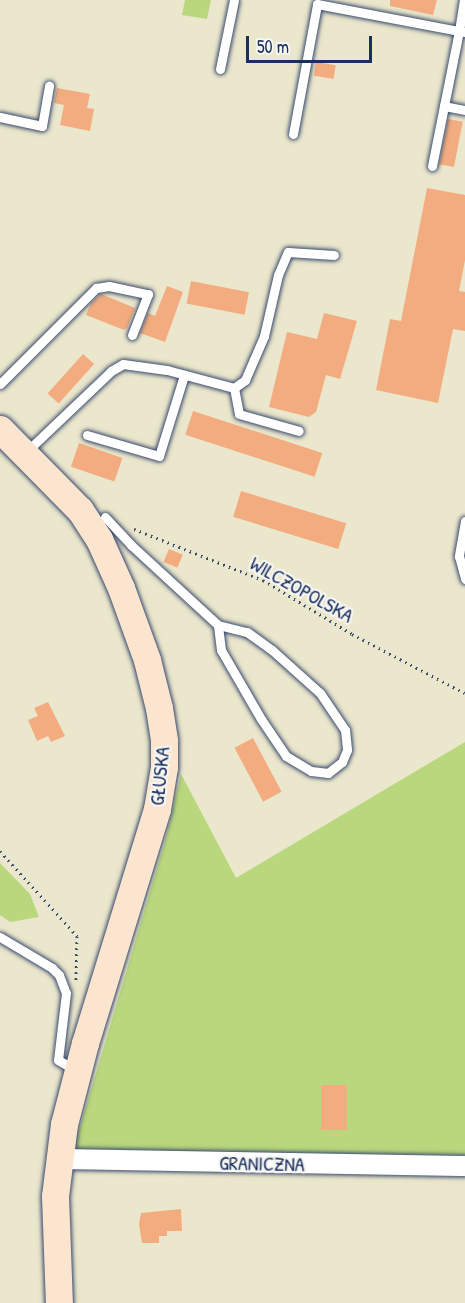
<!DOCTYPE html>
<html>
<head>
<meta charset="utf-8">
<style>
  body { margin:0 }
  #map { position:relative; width:465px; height:1303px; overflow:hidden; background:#ebe7cc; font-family:"Patrick Hand",sans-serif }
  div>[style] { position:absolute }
  .green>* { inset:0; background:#b9d77d }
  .building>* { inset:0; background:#f3ac7f; transform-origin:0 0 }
  .path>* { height:3px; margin-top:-1.5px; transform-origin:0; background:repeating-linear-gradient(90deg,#3a4b6e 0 1.5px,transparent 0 6px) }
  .roads { filter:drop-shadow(0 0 2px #3a4b6e) drop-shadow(0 0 2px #3a4b6e) }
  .lane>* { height:9px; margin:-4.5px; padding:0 4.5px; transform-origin:4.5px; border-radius:4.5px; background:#fff }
  .street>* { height:20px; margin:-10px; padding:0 10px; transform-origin:10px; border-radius:10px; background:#fff }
  .secondary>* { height:27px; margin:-13.5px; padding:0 13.5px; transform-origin:13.5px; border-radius:13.5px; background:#fbe5cf }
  span { translate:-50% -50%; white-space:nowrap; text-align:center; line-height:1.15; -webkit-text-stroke:4.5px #f6f6f2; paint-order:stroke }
  .street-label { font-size:20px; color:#1b2f5e }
  .scale { position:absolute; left:246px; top:36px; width:126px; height:27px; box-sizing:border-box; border:3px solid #1b2f5e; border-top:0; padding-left:8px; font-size:18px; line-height:21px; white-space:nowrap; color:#1b2f5e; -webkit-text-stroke:4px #f6f6f2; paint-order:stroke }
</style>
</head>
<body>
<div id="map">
  <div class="green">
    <div style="clip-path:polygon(185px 0,211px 0,207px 19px,182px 15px)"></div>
    <div style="clip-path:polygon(465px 742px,465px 1155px,88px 1153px,74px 1147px,166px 838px,181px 774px,236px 878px)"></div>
    <div style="clip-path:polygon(0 863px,30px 894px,39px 917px,10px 922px,0 915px)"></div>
  </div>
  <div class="building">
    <div style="clip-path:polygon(390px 0,437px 0,433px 15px,390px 6px)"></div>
    <div style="left:316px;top:62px;width:20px;height:14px;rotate:9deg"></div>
    <div style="clip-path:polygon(57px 88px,90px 94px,87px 108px,94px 109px,90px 131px,60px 125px,64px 105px,54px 103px)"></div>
    <div style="left:448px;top:119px;width:15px;height:46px;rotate:11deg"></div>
    <div style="clip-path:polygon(427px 188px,465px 195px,465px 260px,459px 291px,465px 292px,465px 331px,453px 329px,438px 403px,376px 390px,390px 319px,401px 321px)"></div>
    <div style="left:191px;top:281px;width:59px;height:23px;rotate:11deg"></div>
    <div style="clip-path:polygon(167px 286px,183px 292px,165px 342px,140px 333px,148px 313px,155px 316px)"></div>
    <div style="clip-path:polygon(101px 294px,135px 308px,127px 328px,124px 330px,86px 315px,91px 303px)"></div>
    <div style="clip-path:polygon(324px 313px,357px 321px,340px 379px,326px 375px,316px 412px,309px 417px,269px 407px,287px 332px,317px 339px)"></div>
    <div style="left:83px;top:354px;width:15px;height:53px;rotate:42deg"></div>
    <div style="left:193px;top:411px;width:136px;height:25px;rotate:18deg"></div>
    <div style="left:79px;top:443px;width:46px;height:25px;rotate:19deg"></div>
    <div style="left:241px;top:491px;width:110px;height:27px;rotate:17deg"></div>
    <div style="left:169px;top:549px;width:15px;height:14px;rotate:23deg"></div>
    <div style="clip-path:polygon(48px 702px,65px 736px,51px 742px,48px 736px,37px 741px,28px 720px,38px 716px,34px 708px)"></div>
    <div style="left:253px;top:738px;width:61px;height:21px;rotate:62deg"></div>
    <div style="left:321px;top:1085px;width:26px;height:45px"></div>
    <div style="clip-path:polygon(181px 1209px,182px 1231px,167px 1231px,167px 1236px,159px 1236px,159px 1243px,142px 1243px,139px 1224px,141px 1213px)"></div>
  </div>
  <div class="path">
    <div style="left:134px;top:529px;width:139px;rotate:21.6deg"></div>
    <div style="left:263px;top:580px;width:104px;rotate:31.2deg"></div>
    <div style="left:352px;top:634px;width:127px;rotate:27.6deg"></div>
    <div style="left:0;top:851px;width:115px;rotate:47.8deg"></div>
    <div style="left:77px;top:936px;width:45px;rotate:91.3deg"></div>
  </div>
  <div class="roads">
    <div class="lane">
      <div style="left:220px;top:69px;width:70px;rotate:-78.5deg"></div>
      <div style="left:444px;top:106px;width:21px;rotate:11deg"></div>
      <div style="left:0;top:117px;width:43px;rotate:12.1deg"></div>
      <div style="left:42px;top:126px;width:41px;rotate:-80.1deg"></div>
      <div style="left:293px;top:134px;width:132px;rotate:-79.5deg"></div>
      <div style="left:317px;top:4px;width:145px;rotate:10.8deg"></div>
      <div style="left:459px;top:31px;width:31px;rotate:-81deg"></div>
      <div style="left:432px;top:166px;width:138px;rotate:-78.7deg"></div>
      <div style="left:459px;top:31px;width:6px;rotate:9deg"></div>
      <div style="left:0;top:384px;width:136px;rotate:-45deg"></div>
      <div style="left:96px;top:288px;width:13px;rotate:-9deg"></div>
      <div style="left:109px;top:286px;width:40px;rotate:12deg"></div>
      <div style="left:148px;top:294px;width:44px;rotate:111.3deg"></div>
      <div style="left:234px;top:388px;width:26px;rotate:79deg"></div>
      <div style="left:239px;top:414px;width:62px;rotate:15.8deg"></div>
      <div style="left:87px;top:435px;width:75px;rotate:16.3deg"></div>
      <div style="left:159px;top:456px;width:85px;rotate:-72.8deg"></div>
      <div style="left:25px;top:453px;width:119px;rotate:-43.6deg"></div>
      <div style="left:111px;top:371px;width:14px;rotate:-30deg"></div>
      <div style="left:123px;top:364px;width:44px;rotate:7.8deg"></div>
      <div style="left:167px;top:370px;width:69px;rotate:15deg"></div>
      <div style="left:234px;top:388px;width:14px;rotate:-36deg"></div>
      <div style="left:245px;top:380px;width:48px;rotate:-66.6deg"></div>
      <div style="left:264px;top:336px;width:63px;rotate:-77.1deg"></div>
      <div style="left:278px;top:275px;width:25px;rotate:-67deg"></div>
      <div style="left:288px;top:252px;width:46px;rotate:3.7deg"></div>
      <div style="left:105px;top:517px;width:38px;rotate:47deg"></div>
      <div style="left:131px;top:545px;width:118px;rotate:42.6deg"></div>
      <div style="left:218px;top:625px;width:30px;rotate:14deg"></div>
      <div style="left:247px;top:632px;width:31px;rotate:36deg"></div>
      <div style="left:272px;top:650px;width:64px;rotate:41.9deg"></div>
      <div style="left:320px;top:693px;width:45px;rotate:56deg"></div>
      <div style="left:345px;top:730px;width:20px;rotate:84deg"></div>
      <div style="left:347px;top:750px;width:13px;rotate:113deg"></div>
      <div style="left:342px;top:762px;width:18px;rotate:142deg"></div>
      <div style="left:328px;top:773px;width:17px;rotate:-173deg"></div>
      <div style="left:311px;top:771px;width:29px;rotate:-149deg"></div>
      <div style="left:286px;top:756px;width:45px;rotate:-124deg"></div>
      <div style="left:261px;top:719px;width:80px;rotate:-120.1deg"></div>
      <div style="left:221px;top:650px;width:25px;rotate:-97deg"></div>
      <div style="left:465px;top:521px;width:36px;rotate:100deg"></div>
      <div style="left:459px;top:556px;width:24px;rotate:75deg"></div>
      <div style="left:0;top:937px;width:61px;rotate:30.8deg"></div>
      <div style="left:52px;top:968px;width:10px;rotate:45deg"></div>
      <div style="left:59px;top:975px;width:19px;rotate:69deg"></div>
      <div style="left:66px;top:993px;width:67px;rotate:96.8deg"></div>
      <div style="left:58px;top:1060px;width:20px;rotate:30deg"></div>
    </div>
    <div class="street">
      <div style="left:58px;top:1159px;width:407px;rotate:1deg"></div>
    </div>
    <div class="secondary">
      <div style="left:0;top:429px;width:114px;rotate:45.4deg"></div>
      <div style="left:80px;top:510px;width:35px;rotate:57deg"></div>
      <div style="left:99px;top:539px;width:54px;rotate:65.8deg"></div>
      <div style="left:121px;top:588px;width:77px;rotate:70.1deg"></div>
      <div style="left:147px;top:660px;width:49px;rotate:76deg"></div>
      <div style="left:159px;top:708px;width:33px;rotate:81deg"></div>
      <div style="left:164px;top:741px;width:26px;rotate:90deg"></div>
      <div style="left:164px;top:767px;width:43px;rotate:99.5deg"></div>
      <div style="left:157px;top:809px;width:245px;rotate:107.1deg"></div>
      <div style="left:85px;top:1043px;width:84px;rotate:104.5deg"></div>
      <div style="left:64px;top:1124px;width:73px;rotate:97.1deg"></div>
      <div style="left:55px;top:1196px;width:107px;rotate:87.9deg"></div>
    </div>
  </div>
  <div class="street-label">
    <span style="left:302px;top:589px;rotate:29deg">WILCZOPOLSKA</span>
    <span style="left:159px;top:776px;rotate:-84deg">GŁUSKA</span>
    <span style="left:262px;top:1163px;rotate:1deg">GRANICZNA</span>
  </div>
  <div class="scale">50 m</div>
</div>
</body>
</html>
